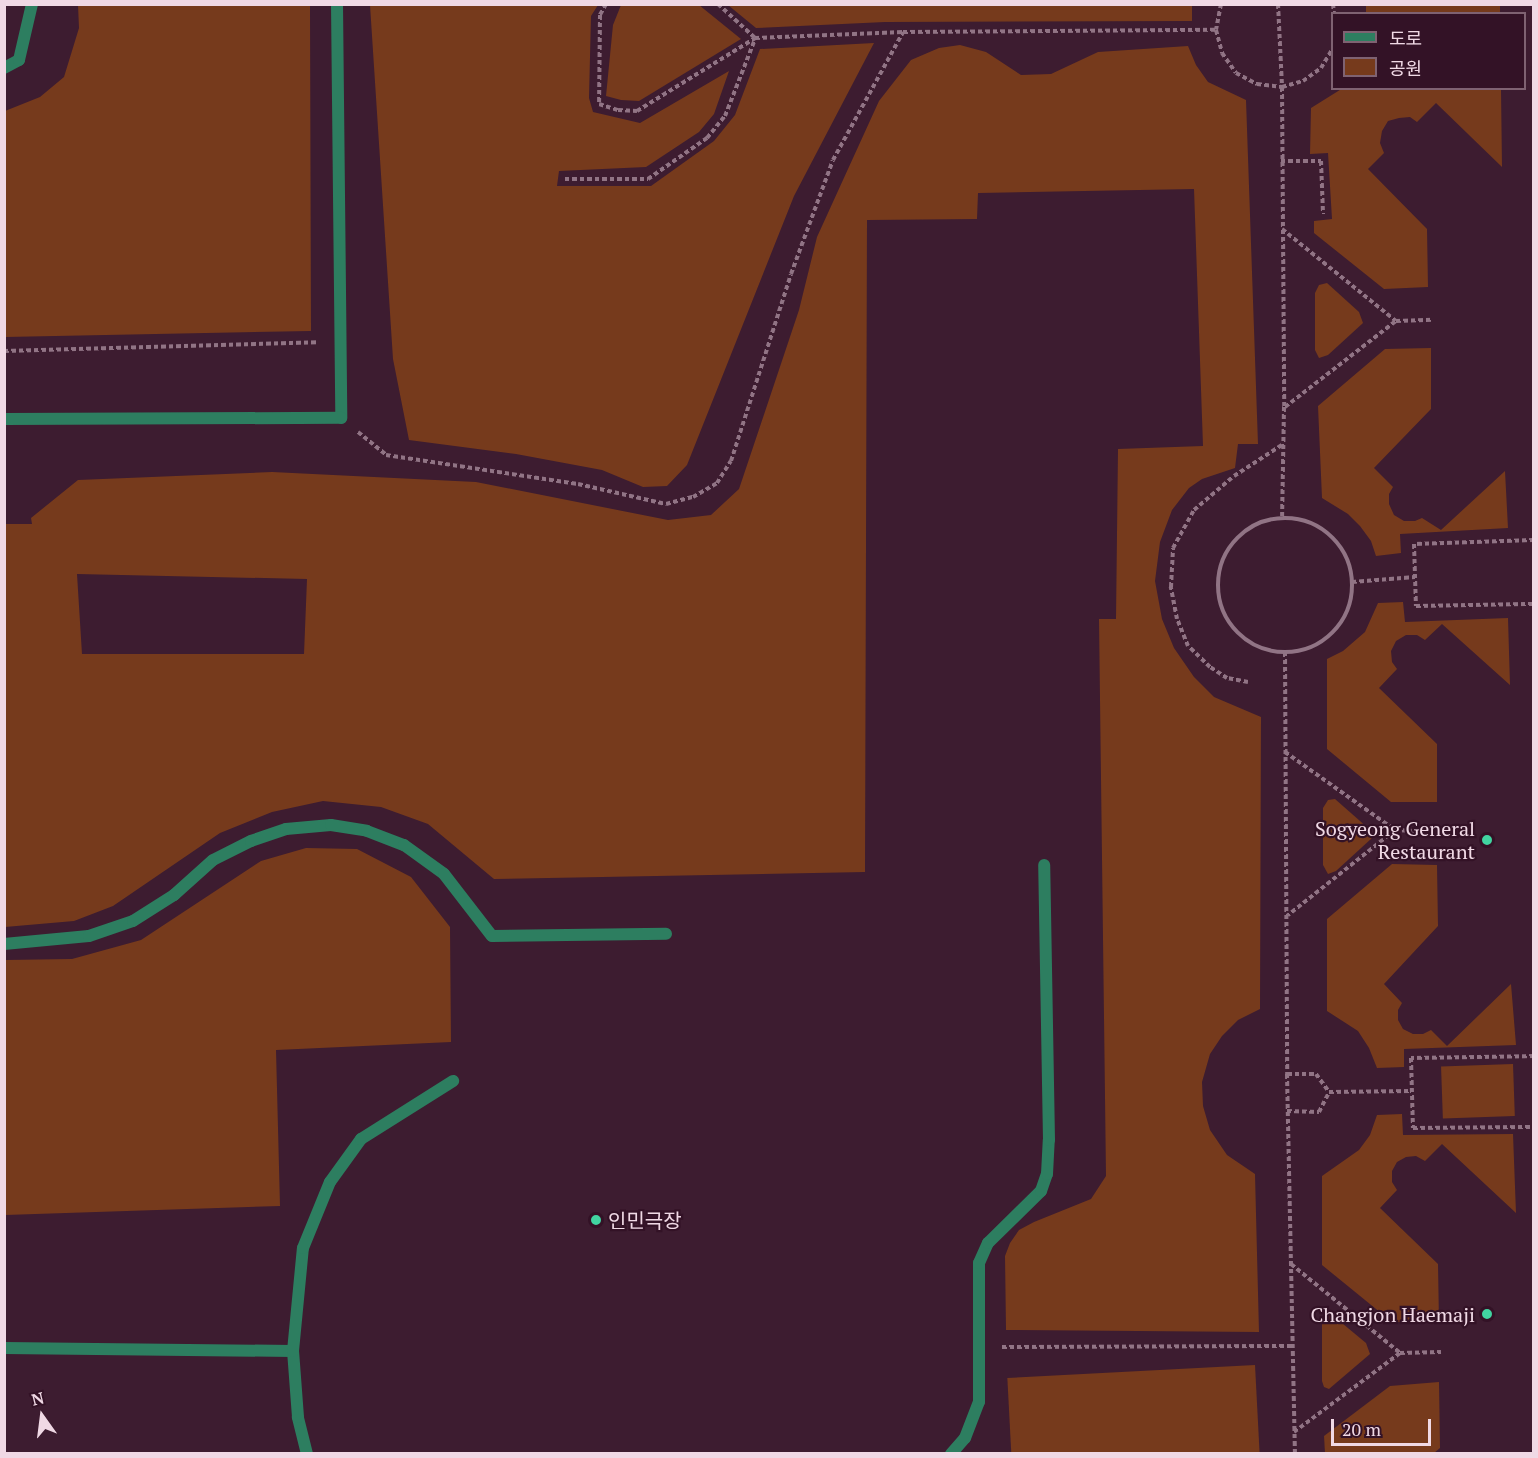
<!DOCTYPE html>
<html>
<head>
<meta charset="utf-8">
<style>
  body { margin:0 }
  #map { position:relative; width:1538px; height:1458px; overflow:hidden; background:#3d1c30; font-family:"PT Serif","Noto Sans KR",serif }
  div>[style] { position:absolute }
  .green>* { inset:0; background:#763a1c; transform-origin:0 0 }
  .path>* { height:4px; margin-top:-2px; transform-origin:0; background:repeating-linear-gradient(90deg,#917485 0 4.5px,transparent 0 7.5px) }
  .path>.ring { margin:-2px; padding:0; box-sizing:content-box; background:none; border:4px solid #917485; border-radius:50% }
  .service>* { height:12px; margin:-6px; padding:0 6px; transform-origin:6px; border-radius:6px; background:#2d7e60 }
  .pedestrian>* { height:12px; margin:-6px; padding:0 6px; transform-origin:6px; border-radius:6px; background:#2d7e60 }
  .minor>* { height:12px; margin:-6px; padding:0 6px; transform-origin:6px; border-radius:6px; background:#2d7e60 }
  .dots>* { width:16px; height:16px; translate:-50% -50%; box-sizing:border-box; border:3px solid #331226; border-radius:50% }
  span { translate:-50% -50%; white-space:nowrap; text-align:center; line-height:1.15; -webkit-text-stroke:4.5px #331226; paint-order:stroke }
  .poi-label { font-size:20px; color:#f0d9e5 }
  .right { translate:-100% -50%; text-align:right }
  .left { translate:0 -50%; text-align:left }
  .frame { position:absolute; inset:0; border:6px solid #f0d9e5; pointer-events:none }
  .legend { position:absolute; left:1331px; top:12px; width:195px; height:78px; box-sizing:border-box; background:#331226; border:2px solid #7f6272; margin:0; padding:8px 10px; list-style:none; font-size:18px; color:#f0d9e5 }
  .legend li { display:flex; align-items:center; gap:12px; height:30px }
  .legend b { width:30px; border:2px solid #7f6272 }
  .north { position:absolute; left:12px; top:1386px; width:60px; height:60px; -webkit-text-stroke:4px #331226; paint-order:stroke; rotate:346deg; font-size:16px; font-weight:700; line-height:24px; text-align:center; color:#f0d9e5 }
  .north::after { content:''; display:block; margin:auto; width:21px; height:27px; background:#f0d9e5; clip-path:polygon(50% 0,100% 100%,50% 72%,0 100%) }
  .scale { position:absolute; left:1331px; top:1419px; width:100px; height:27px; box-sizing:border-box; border:3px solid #f0d9e5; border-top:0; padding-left:8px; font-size:18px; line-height:21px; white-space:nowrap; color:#f0d9e5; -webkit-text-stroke:4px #331226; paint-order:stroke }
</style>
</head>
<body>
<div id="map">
  <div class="green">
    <div style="clip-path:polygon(1192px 4px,1192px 21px,885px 22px,756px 28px,728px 5px)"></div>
    <div style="clip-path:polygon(78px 5px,310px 5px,311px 331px,5px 337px,5px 111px,40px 97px,64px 77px,79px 28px)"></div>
    <div style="clip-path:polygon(370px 5px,598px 5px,591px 16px,589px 98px,593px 112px,640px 123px,729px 71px,714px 114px,699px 132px,646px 167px,559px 171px,557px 186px,651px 186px,714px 141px,735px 115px,760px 49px,874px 43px,794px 196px,687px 465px,667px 486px,643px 487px,602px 470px,516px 454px,409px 440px,393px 359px)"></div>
    <div style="clip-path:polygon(621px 5px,699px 5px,741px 39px,639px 101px,621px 100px,606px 96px,613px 25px)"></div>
    <div style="left:1366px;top:5px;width:134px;height:8px"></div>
    <div style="clip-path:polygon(evenodd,960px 45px,986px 52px,1021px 75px,1051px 74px,1098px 52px,1188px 46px,1196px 65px,1208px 82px,1246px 100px,1258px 444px,1238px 444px,1235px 468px,1202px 479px,1189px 488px,1172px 510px,1160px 542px,1155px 581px,1162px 619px,1174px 648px,1194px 677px,1214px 697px,1261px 717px,1260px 1009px,1238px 1020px,1222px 1036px,1210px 1054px,1202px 1082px,1203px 1106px,1210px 1130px,1227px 1155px,1255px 1174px,1259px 1332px,1006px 1330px,1005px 1256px,1010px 1243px,1019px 1230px,1034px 1222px,1091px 1199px,1106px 1176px,1099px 619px,1116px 619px,1118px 449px,1203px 446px,1194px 189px,978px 193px,977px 219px,867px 220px,865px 872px,494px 879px,428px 824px,381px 807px,323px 801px,272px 812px,220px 833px,113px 906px,74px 921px,5px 927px,5px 524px,32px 524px,31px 518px,78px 480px,272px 472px,476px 482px,668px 520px,711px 515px,739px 489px,799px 310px,817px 237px,879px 101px,911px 60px,939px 48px,960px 45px,77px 574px,307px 579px,304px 654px,82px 654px,77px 574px)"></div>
    <div style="clip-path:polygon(1343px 88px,1501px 89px,1502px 167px,1436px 103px,1417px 122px,1410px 117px,1399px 118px,1388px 121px,1382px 131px,1380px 143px,1384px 153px,1368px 169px,1427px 229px,1428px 287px,1384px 289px,1314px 233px,1314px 221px,1332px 219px,1328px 153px,1310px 154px,1311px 108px)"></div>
    <div style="clip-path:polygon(1327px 283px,1359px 312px,1363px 323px,1328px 355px,1319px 358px,1315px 350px,1315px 293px,1319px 285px)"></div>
    <div style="clip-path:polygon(1431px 348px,1431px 409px,1374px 468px,1393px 487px,1389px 494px,1389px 504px,1394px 515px,1404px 521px,1415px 521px,1422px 518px,1441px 530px,1505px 471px,1508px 528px,1400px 534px,1401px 553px,1376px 556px,1371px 541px,1360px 526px,1348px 514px,1322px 498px,1318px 406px,1385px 349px)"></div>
    <div style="clip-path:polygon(1403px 602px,1405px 622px,1508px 618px,1510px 685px,1442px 624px,1425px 640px,1417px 635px,1406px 635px,1396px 641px,1391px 651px,1392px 662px,1397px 669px,1379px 688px,1437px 744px,1437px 802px,1391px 802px,1327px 749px,1327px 659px,1343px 651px,1365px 632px,1378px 603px)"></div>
    <div style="clip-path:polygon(1335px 799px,1368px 828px,1372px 838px,1336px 871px,1328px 874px,1323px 865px,1323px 808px,1328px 800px)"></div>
    <div style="clip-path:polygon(306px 848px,357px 849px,411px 877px,450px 927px,451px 1042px,276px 1050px,280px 1206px,5px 1215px,5px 960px,72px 959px,141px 940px,261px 861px)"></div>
    <div style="clip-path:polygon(1392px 864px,1437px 865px,1438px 926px,1384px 984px,1402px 1003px,1398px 1010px,1398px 1020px,1403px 1029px,1413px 1034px,1423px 1034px,1431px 1030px,1447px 1046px,1511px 984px,1516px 1045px,1404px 1049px,1404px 1067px,1377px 1068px,1369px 1048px,1358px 1031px,1327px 1011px,1327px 919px)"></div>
    <div style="left:1513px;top:1064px;width:52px;height:72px;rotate:88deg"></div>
    <div style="clip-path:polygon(1402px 1114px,1403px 1135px,1513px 1134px,1516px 1213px,1442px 1144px,1425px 1161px,1416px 1156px,1406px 1157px,1397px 1162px,1392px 1171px,1392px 1182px,1397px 1190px,1380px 1208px,1438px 1264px,1439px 1322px,1392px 1322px,1322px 1265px,1322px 1176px,1359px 1150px,1370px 1135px,1377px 1115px)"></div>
    <div style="clip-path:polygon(1331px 1314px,1366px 1343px,1370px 1354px,1329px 1389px,1324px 1387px,1322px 1381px,1322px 1324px,1325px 1316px)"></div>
    <div style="left:1255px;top:1365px;width:88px;height:248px;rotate:87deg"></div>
    <div style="clip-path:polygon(1439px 1382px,1440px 1448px,1434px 1453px,1325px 1453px,1324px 1436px,1390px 1386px)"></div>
  </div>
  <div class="path">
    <div style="left:606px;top:4px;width:13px;rotate:119deg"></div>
    <div style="left:600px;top:15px;width:89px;rotate:90.6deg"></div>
    <div style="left:599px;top:104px;width:20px;rotate:18deg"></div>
    <div style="left:618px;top:110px;width:19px;rotate:3deg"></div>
    <div style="left:637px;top:111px;width:139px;rotate:-31.7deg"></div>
    <div style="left:718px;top:4px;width:50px;rotate:42.6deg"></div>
    <div style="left:755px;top:38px;width:148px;rotate:-2.3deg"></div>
    <div style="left:903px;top:32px;width:313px;rotate:-0.4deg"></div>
    <div style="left:1221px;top:4px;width:26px;rotate:101deg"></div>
    <div style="left:1216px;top:30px;width:24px;rotate:75deg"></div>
    <div style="left:1222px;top:53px;width:24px;rotate:55deg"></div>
    <div style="left:1236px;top:73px;width:24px;rotate:28deg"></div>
    <div style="left:1257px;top:84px;width:25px;rotate:7deg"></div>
    <div style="left:1282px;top:87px;width:22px;rotate:-16deg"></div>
    <div style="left:1303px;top:81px;width:22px;rotate:-36deg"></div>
    <div style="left:1321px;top:68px;width:21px;rotate:-59deg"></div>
    <div style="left:1278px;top:4px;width:83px;rotate:87.2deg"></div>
    <div style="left:1282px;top:87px;width:320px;rotate:89.6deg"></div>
    <div style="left:1284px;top:407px;width:111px;rotate:91deg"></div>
    <div style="left:1333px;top:4px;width:10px;rotate:84deg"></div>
    <div style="left:1281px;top:161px;width:40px"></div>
    <div style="left:1321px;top:161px;width:53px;rotate:87.8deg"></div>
    <div style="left:565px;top:179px;width:83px"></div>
    <div style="left:648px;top:179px;width:72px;rotate:-34.8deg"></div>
    <div style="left:707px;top:138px;width:28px;rotate:-51deg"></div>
    <div style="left:725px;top:116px;width:83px;rotate:-68.7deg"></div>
    <div style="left:1282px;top:229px;width:146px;rotate:38.9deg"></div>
    <div style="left:1396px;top:321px;width:37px;rotate:-2deg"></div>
    <div style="left:4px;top:351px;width:314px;rotate:-1.6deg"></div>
    <div style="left:1285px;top:407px;width:140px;rotate:-37.8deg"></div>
    <div style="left:358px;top:432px;width:36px;rotate:39deg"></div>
    <div style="left:386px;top:455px;width:194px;rotate:8.6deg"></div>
    <div style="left:578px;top:484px;width:90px;rotate:12.8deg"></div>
    <div style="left:666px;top:504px;width:28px;rotate:-15deg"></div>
    <div style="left:693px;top:497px;width:28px;rotate:-30deg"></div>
    <div style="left:717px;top:483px;width:26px;rotate:-58deg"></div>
    <div style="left:731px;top:461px;width:196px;rotate:-72.2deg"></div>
    <div style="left:791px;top:274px;width:121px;rotate:-69.8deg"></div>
    <div style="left:833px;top:160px;width:146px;rotate:-61.3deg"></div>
    <div class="ring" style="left:1218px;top:518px;width:130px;height:130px"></div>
    <div style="left:1534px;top:540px;width:120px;rotate:178.1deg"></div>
    <div style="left:1414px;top:544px;width:62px;rotate:88.2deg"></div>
    <div style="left:1416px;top:606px;width:118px;rotate:-1deg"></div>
    <div style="left:1352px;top:582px;width:63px;rotate:-4.5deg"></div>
    <div style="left:1285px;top:652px;width:422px;rotate:89.7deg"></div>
    <div style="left:1287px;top:1074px;width:380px;rotate:88.8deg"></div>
    <div style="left:1248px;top:682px;width:21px;rotate:-169deg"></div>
    <div style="left:1227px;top:678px;width:20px;rotate:-147deg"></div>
    <div style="left:1210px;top:667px;width:30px;rotate:-136deg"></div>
    <div style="left:1188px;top:646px;width:29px;rotate:-112deg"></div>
    <div style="left:1177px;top:619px;width:33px;rotate:-101deg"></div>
    <div style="left:1171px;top:587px;width:39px;rotate:-87deg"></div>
    <div style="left:1173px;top:548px;width:43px;rotate:-61.1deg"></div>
    <div style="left:1194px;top:510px;width:52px;rotate:-40.4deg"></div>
    <div style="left:1234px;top:476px;width:57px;rotate:-32.9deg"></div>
    <div style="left:1285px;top:752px;width:135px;rotate:35.3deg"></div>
    <div style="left:1395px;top:830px;width:137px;rotate:141.5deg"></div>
    <div style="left:1395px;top:830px;width:40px;rotate:2.9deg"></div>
    <div style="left:1534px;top:1056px;width:123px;rotate:179.1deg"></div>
    <div style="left:1411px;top:1058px;width:70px;rotate:88.4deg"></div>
    <div style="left:1413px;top:1128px;width:121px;rotate:-0.5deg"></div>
    <div style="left:1287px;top:1074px;width:29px"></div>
    <div style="left:1316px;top:1074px;width:22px;rotate:54deg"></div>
    <div style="left:1329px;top:1092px;width:83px;rotate:-0.7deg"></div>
    <div style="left:1287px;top:1111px;width:32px;rotate:2deg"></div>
    <div style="left:1319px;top:1112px;width:22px;rotate:-63deg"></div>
    <div style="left:1291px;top:1264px;width:141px;rotate:39.2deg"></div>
    <div style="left:1002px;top:1347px;width:290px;rotate:-0.2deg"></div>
    <div style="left:1294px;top:1432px;width:132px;rotate:-36.7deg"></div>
    <div style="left:1400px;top:1353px;width:41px;rotate:-1.4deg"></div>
  </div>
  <div class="service">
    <div style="left:4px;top:68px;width:17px;rotate:-28deg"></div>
    <div style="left:19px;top:60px;width:57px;rotate:-76.9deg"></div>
    <div style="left:4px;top:944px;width:85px;rotate:-5.4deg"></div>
    <div style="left:89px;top:936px;width:46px;rotate:-18.8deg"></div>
    <div style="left:133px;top:921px;width:49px;rotate:-32.4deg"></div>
    <div style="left:174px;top:895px;width:52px;rotate:-41.9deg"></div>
    <div style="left:213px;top:860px;width:42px;rotate:-26.6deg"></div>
    <div style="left:251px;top:841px;width:37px;rotate:-19deg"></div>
    <div style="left:286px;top:829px;width:45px;rotate:-5.1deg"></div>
    <div style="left:331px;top:825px;width:36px;rotate:9deg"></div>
    <div style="left:367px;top:831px;width:40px;rotate:21deg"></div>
    <div style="left:404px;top:845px;width:49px;rotate:35.9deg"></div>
    <div style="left:444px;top:874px;width:78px;rotate:52.3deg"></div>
    <div style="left:492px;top:936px;width:174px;rotate:-0.7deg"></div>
    <div style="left:4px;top:1348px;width:289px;rotate:0.6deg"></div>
    <div style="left:307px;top:1454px;width:38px;rotate:-104deg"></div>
    <div style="left:298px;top:1417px;width:66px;rotate:-94.3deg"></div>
    <div style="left:293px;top:1351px;width:103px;rotate:-84.5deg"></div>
    <div style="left:303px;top:1248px;width:71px;rotate:-67.8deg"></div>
    <div style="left:330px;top:1182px;width:53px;rotate:-54.2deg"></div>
    <div style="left:361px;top:1139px;width:109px;rotate:-32.2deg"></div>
    <div style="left:951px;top:1454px;width:21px;rotate:-49deg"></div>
    <div style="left:965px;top:1438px;width:39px;rotate:-69deg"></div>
    <div style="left:979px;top:1402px;width:139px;rotate:-90deg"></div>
    <div style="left:979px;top:1263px;width:22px;rotate:-66deg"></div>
    <div style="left:988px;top:1243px;width:74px;rotate:-44.5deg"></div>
    <div style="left:1041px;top:1191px;width:18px;rotate:-71deg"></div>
    <div style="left:1047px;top:1174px;width:34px;rotate:-87deg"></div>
    <div style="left:1049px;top:1140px;width:275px;rotate:-91deg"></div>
  </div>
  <div class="pedestrian">
    <div style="left:337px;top:4px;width:414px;rotate:89.4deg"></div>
  </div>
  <div class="minor">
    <div style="left:4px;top:419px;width:337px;rotate:-0.2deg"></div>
  </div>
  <div class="dots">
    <div style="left:1487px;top:840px;background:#41d4a1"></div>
    <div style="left:596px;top:1220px;background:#41d4a1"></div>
    <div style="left:1487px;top:1314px;background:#41d4a1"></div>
  </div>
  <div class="poi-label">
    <span class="right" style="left:1475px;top:840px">Sogyeong General<br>Restaurant</span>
    <span class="left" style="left:608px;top:1220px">인민극장</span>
    <span class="right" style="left:1475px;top:1314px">Changjon Haemaji</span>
  </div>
  <div class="frame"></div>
  <ul class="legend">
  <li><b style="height:8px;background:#2d7e60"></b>도로</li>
  <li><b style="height:16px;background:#763a1c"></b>공원</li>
  </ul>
  <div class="north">N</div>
  <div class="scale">20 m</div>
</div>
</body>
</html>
